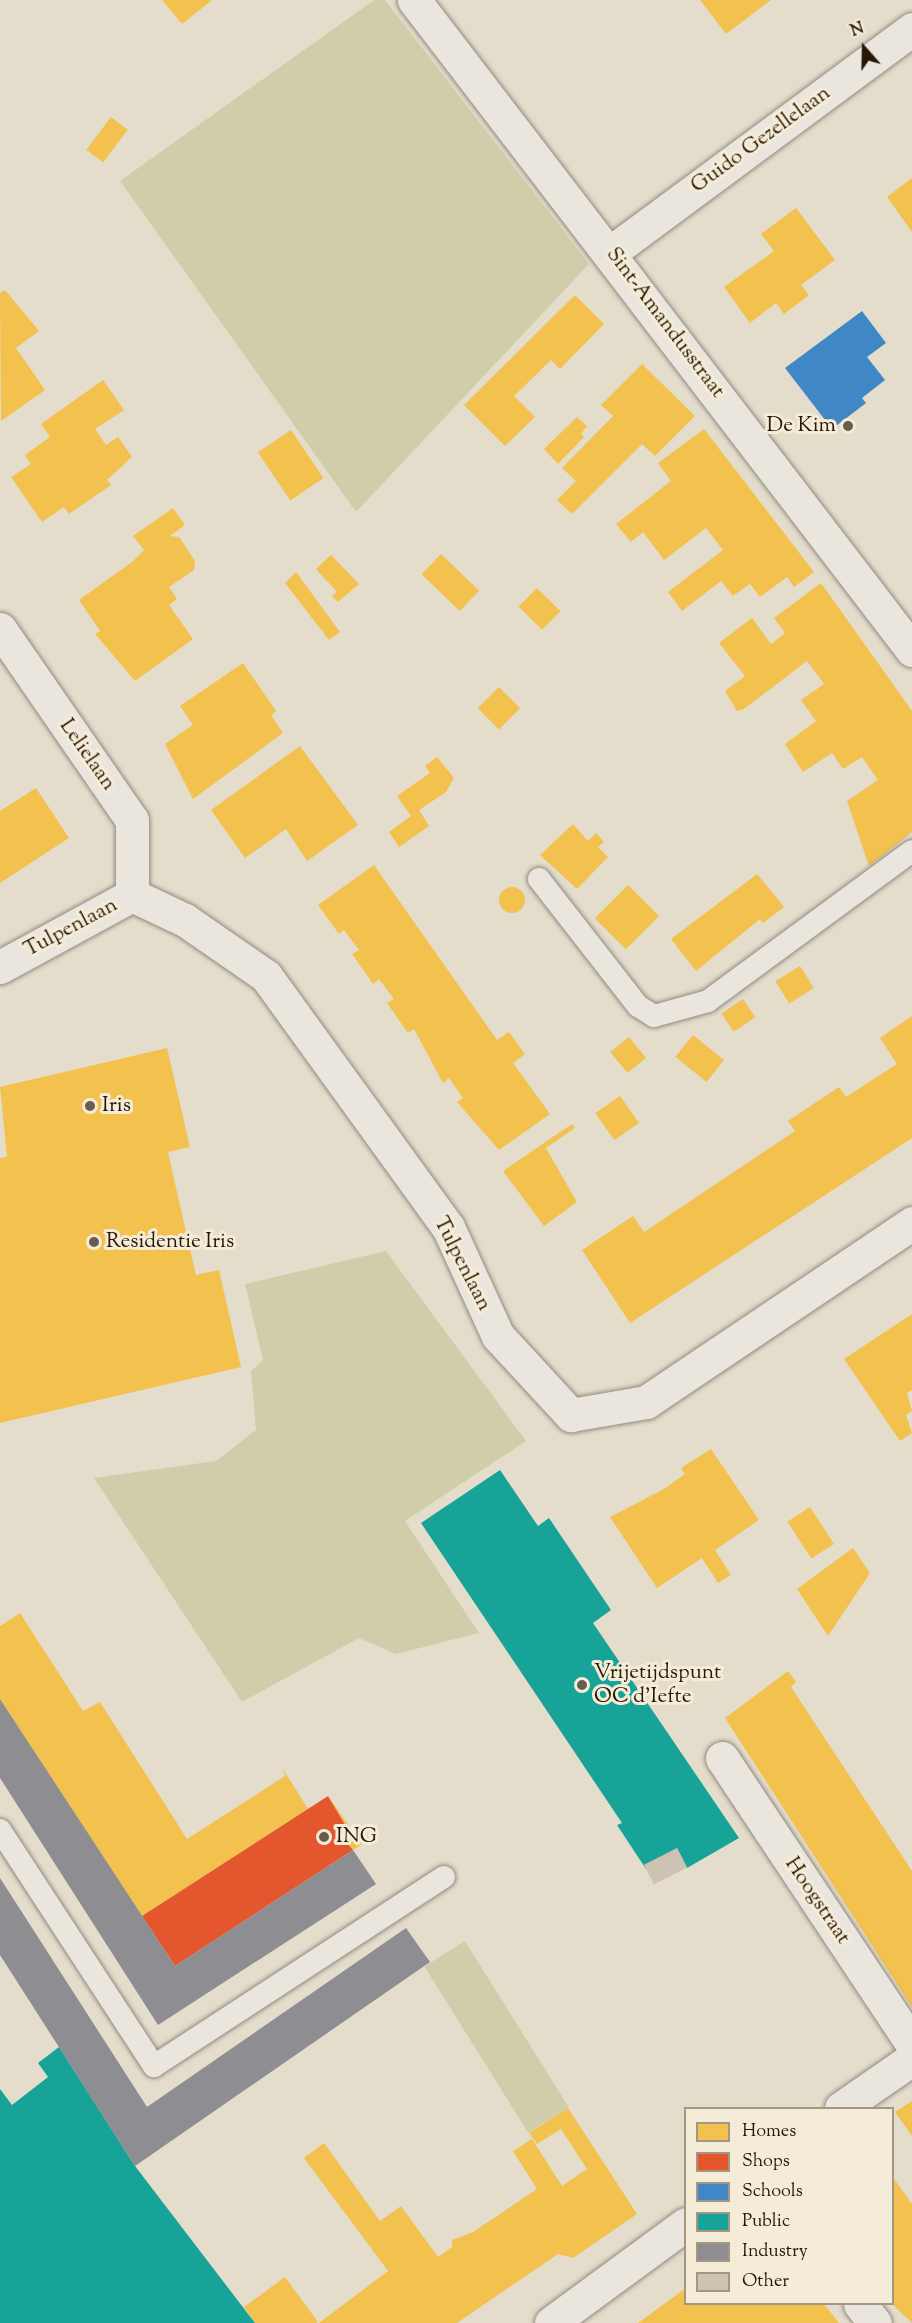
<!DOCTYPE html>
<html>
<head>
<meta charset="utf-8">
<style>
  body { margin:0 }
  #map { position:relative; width:912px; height:2323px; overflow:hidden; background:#e4ddcc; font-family:"Sorts Mill Goudy",serif }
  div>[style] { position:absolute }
  .green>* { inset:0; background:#d0ceaa; transform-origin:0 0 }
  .homes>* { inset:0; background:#f2c14e; transform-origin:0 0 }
  .round { border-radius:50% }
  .shops>* { inset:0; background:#e4572e }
  .schools>* { inset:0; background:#3f88c5 }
  .public>* { inset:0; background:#17a398 }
  .industry>* { inset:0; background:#8d8d92 }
  .building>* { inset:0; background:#cec2b3; transform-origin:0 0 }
  .roads { filter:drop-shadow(0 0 2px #928b80) drop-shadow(0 0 2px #928b80) }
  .service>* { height:22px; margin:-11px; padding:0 11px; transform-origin:11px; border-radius:11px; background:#eae6de }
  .minor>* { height:33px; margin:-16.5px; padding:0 16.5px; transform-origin:16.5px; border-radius:16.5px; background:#eae6de }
  .tertiary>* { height:33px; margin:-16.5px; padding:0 16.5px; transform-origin:16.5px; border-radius:16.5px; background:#eae6de }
  .dots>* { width:16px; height:16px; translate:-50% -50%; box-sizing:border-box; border:3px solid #f5ecd7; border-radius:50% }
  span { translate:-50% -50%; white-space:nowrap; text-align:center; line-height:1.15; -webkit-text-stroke:6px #f5ecd7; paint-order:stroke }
  .street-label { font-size:21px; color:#281607 }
  .poi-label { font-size:21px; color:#281607 }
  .right { translate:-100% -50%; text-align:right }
  .left { translate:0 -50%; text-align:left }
  .legend { position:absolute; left:684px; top:2107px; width:210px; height:198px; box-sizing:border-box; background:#f5ecd7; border:2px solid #a39684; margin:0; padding:8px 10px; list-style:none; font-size:18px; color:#281607 }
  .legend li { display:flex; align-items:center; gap:12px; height:30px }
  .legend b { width:30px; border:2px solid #a39684 }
  .north { position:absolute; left:834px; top:18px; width:60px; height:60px; -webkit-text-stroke:4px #f5ecd7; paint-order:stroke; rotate:340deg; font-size:16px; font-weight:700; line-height:24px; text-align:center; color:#281607 }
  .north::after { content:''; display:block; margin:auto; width:21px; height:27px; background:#281607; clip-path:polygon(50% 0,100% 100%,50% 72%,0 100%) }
</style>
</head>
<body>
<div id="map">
  <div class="green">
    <div style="clip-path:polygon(374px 0,385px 0,589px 264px,356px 512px,120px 181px)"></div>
    <div style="clip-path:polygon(386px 1251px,526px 1441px,405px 1521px,479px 1633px,396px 1654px,359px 1638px,242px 1702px,94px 1478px,216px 1461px,256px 1430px,251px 1371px,263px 1360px,245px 1284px)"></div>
    <div style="left:465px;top:1941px;width:196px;height:48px;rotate:58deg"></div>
  </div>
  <div class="homes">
    <div style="clip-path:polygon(162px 0,212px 0,182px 24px)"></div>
    <div style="clip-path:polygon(700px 0,771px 0,726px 34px)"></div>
    <div style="left:111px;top:117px;width:21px;height:41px;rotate:37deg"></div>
    <div style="clip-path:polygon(912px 178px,912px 232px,887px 197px)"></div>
    <div style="clip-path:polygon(796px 208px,835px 260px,801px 285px,809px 295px,784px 314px,776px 303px,750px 323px,724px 287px,774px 251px,761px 234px)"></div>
    <div style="clip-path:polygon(5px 290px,39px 331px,16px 348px,45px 390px,1px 421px,0 293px)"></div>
    <div style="clip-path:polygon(575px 295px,604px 324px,560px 369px,551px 360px,514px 396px,535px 417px,505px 446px,464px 405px)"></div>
    <div style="clip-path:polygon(642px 364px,695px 416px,655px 456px,642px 444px,572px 514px,557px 500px,576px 481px,562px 468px,613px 416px,601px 405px)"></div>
    <div style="clip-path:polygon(103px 380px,124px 410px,95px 429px,106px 445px,118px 437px,132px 457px,107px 480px,111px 485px,69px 514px,64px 507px,42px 522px,11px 477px,31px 464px,25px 455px,50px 437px,41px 424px)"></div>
    <div style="clip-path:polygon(577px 417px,587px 426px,581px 434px,584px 437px,558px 464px,544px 449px)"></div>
    <div style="clip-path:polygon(704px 429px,814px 572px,794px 587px,787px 577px,760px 597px,750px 584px,733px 596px,721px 581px,682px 611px,668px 592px,723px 550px,706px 528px,664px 560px,643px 532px,631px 542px,616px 524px,671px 481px,658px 463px)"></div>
    <div style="left:291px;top:430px;width:58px;height:40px;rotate:56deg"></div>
    <div style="clip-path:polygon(173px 508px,185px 525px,170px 536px,179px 537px,195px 561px,194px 570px,169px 587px,177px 599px,169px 605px,193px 639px,135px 681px,95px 634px,100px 631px,79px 600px,132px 562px,144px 550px,133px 536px)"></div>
    <div style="left:441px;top:554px;width:53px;height:28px;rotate:44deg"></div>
    <div style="clip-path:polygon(331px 555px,359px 584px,338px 602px,332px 596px,337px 592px,316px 569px)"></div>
    <div style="clip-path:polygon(296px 572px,340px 632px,329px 640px,285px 583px)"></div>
    <div style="clip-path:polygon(821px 583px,912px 711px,912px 832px,869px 866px,847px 801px,878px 780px,862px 757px,843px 769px,832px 753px,803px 772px,785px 744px,816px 721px,801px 700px,824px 684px,807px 661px,744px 709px,737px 711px,725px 691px,745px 676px,719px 643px,752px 618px,771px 644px,785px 633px,774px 618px)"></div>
    <div style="left:537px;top:588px;width:33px;height:26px;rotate:45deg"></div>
    <div style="clip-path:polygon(243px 663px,276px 711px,271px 715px,283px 733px,193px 799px,165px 744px,193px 725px,180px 706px)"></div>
    <div style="left:499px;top:687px;width:30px;height:30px;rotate:45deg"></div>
    <div style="clip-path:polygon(300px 746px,358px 825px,307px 861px,286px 829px,245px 858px,211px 810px)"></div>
    <div style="clip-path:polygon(437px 757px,454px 778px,446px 792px,419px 810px,429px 826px,399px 847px,389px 832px,411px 816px,397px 796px,430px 773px,425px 766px)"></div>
    <div style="clip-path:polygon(36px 788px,69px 838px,0 883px,0 811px)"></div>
    <div style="clip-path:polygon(573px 824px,588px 841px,596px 833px,604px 842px,598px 847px,608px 857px,577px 889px,540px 855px)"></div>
    <div style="clip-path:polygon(374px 865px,497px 1040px,509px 1032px,525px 1054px,513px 1063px,550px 1114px,499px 1150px,457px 1102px,463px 1098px,449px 1078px,443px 1083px,414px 1029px,408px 1033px,387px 1003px,394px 999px,379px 979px,373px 984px,352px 954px,359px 950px,344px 930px,339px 934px,318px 905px)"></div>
    <div style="clip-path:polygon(757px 874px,784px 907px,763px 923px,760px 919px,696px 971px,671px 939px)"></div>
    <div style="left:628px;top:885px;width:44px;height:47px;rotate:45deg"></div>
    <div class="round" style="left:499px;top:887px;width:26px;height:26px"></div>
    <div style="left:800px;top:966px;width:26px;height:29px;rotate:58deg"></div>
    <div style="left:743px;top:999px;width:22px;height:26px;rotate:56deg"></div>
    <div style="clip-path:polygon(912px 1016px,912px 1138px,630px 1323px,582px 1250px,633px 1216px,644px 1232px,795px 1131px,788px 1121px,839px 1087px,846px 1097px,897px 1064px,880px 1038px)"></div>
    <div style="left:693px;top:1035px;width:40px;height:28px;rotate:39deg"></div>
    <div style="left:629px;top:1037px;width:27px;height:24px;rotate:51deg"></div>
    <div style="clip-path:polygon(167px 1048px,190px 1147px,168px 1152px,181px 1210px,196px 1275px,219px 1270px,241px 1367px,0 1423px,0 1158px,7px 1157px,0 1087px)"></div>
    <div style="left:620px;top:1096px;width:33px;height:30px;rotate:55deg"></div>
    <div style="clip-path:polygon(572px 1124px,575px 1128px,546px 1148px,577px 1202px,544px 1226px,503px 1171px)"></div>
    <div style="clip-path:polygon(912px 1314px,912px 1390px,907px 1393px,912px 1411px,906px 1415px,912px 1433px,900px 1441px,844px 1359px)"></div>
    <div style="clip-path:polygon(711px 1449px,759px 1520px,715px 1550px,731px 1575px,718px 1583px,702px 1558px,657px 1588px,610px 1517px,664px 1489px,685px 1474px,681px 1468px)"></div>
    <div style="left:810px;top:1507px;width:44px;height:27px;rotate:57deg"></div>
    <div style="clip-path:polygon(853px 1548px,870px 1573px,828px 1636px,797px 1589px)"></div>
    <div style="clip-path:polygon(20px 1613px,83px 1711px,100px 1702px,187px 1839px,285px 1776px,283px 1769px,308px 1809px,142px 1916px,0 1699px,0 1626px)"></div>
    <div style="clip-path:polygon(788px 1671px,796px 1682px,791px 1687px,912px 1871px,912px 2007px,725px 1718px)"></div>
    <div style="clip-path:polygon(328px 1796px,362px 1844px,353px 1850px,339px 1833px,347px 1828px)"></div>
    <div style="clip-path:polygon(912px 2101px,912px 2136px,895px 2112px)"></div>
    <div style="clip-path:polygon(568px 2108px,637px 2214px,573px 2258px,558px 2254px,457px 2323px,319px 2323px,388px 2271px,304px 2158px,324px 2143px,380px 2221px,401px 2206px,438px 2257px,452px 2247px,452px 2240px,473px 2232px,537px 2189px,513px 2151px,532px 2139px,562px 2186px,587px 2169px,561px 2129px,537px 2144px,529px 2133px)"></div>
    <div style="clip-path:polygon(892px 2176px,912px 2204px,912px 2323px,892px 2304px)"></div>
    <div style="clip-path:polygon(285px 2277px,318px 2322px,316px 2323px,255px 2323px,244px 2307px)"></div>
    <div style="clip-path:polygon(686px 2288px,686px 2304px,824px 2304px,839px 2323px,638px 2323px)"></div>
  </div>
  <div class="shops">
    <div style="clip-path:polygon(328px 1796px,347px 1828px,339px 1833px,353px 1850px,175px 1966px,142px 1916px)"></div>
  </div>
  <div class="schools">
    <div style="clip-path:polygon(862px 311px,886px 343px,867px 357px,885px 380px,862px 398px,866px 403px,832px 429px,785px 368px)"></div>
  </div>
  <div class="public">
    <div style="clip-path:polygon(500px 1470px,538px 1526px,549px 1518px,611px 1610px,593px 1623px,739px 1838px,687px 1868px,677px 1848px,646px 1869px,617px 1825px,622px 1823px,421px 1523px)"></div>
    <div style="clip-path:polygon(59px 2047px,135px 2166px,255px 2323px,0 2323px,0 2089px,12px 2105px,48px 2077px,38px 2063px)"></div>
  </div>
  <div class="industry">
    <div style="clip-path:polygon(0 1699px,175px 1966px,353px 1850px,376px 1884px,158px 2025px,0 1778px)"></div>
    <div style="clip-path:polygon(0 1878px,147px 2107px,406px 1928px,430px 1962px,135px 2166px,0 1955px)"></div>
  </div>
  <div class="building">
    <div style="left:677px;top:1848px;width:22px;height:37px;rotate:63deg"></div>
  </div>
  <div class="roads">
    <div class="service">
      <div style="left:539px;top:879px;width:161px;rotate:52.1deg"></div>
      <div style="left:638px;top:1006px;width:19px;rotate:32deg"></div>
      <div style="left:654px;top:1016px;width:56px;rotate:-15.5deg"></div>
      <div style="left:708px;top:1001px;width:253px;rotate:-36.3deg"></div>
      <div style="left:0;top:1830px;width:282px;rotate:56.9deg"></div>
      <div style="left:154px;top:2066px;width:346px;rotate:-33.1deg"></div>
    </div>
    <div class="minor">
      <div style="left:414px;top:0;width:819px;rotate:52.54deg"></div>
      <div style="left:611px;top:252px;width:375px;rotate:-36.5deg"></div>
      <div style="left:0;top:629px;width:232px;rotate:55.4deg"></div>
      <div style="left:132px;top:820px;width:75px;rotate:90deg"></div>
      <div style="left:0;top:967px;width:150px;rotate:-28.6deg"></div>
      <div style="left:132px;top:895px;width:59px;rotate:25.3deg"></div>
      <div style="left:185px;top:920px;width:98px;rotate:34.7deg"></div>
      <div style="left:266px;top:976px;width:310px;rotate:54.1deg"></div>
      <div style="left:448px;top:1227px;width:120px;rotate:65.4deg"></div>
      <div style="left:498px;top:1336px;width:108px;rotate:47.3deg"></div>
      <div style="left:571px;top:1415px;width:76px;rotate:-9.8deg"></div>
      <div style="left:646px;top:1402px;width:321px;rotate:-33.9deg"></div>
      <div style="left:722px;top:1758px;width:343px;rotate:56.4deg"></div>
      <div style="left:860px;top:2304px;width:24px;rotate:52deg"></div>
    </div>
    <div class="tertiary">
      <div style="left:841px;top:2108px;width:86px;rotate:-34.6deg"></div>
      <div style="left:551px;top:2323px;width:167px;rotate:-36.3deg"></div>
    </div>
  </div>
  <div class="dots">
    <div style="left:848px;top:426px;background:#6a5c4c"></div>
    <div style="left:90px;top:1106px;background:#6a5c4c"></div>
    <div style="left:94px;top:1242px;background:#6a5c4c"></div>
    <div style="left:582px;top:1685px;background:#6a5c4c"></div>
    <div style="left:324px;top:1837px;background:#6a5c4c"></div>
  </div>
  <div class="street-label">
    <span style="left:761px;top:140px;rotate:-36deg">Guido Gezellelaan</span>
    <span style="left:665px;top:323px;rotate:53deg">Sint-Amandusstraat</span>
    <span style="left:87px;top:755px;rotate:55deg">Lelielaan</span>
    <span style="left:71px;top:928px;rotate:-28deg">Tulpenlaan</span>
    <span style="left:462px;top:1264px;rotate:63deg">Tulpenlaan</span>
    <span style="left:817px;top:1901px;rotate:56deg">Hoogstraat</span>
  </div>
  <div class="poi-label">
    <span class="right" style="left:836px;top:426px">De Kim</span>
    <span class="left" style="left:102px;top:1106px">Iris</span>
    <span class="left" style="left:106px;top:1242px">Residentie Iris</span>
    <span class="left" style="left:594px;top:1685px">Vrijetijdspunt<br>OC d'Iefte</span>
    <span class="left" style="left:336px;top:1837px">ING</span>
  </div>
  <ul class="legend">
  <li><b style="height:16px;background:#f2c14e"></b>Homes</li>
  <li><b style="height:16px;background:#e4572e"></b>Shops</li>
  <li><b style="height:16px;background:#3f88c5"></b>Schools</li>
  <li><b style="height:16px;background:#17a398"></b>Public</li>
  <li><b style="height:16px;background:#8d8d92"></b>Industry</li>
  <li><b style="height:16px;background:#cec2b3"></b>Other</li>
  </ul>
  <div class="north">N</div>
</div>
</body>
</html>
